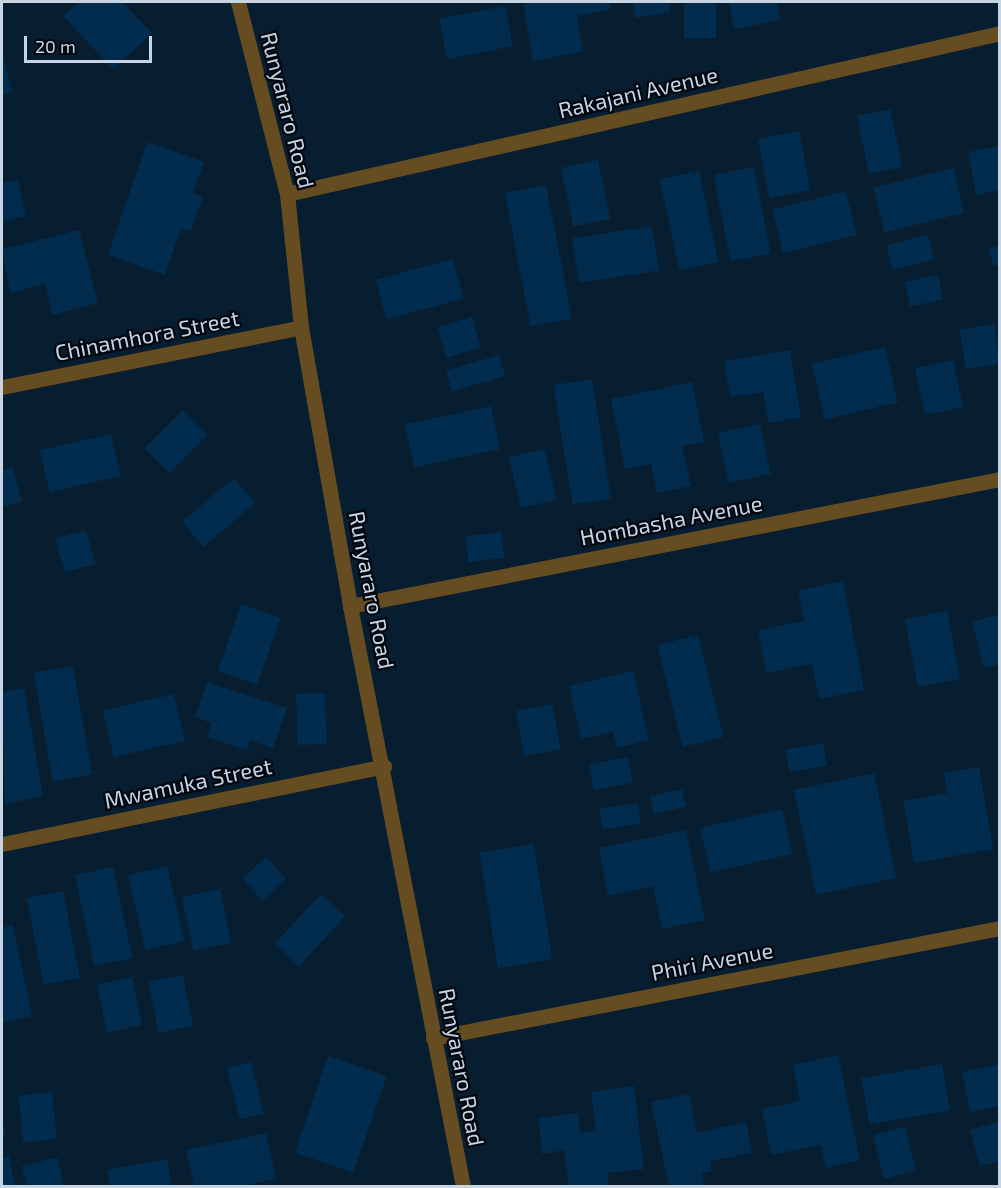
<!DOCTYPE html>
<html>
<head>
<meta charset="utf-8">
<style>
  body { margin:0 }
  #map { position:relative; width:1001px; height:1188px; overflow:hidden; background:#071d30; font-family:"Exo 2",sans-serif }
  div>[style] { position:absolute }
  .building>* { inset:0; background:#012c4d; transform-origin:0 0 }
  .minor>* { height:15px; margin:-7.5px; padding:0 7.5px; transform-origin:7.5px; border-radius:7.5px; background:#664d21 }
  span { translate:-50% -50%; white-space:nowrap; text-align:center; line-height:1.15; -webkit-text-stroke:4.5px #02070f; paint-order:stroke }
  .street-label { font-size:22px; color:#c7d5e2 }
  .frame { position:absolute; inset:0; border:3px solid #c7d5e2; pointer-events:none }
  .scale { position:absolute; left:24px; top:36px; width:128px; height:27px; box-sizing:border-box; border:3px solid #c7d5e2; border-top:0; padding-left:8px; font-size:18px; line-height:21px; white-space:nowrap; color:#c7d5e2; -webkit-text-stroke:4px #02070f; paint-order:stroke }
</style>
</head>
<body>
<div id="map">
  <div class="building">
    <div style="clip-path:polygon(79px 2px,122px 2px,152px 33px,113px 69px,63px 16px)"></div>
    <div style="clip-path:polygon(523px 2px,610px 2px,611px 9px,577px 16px,583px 51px,533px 61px)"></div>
    <div style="clip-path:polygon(633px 2px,669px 2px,671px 12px,635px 18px)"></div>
    <div style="left:684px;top:2px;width:32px;height:36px"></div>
    <div style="clip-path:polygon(729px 2px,777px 2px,780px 20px,734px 29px)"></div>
    <div style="left:505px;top:6px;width:41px;height:67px;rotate:79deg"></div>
    <div style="clip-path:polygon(2px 53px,12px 92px,2px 94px)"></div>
    <div style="left:890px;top:109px;width:59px;height:34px;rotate:78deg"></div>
    <div style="left:799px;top:131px;width:60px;height:42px;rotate:79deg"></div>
    <div style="clip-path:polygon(147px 142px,204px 162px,193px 193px,203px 197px,191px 231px,181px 228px,165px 275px,108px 255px)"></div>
    <div style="clip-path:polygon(1000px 146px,1000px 190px,976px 195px,968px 152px)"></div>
    <div style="left:598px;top:160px;width:60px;height:38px;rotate:78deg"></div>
    <div style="left:754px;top:167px;width:88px;height:41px;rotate:79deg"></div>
    <div style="left:953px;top:168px;width:46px;height:82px;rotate:76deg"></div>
    <div style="left:699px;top:171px;width:93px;height:40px;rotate:78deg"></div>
    <div style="clip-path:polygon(18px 180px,26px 216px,2px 222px,2px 183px)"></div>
    <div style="left:546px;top:185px;width:136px;height:42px;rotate:79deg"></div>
    <div style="left:846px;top:191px;width:45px;height:76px;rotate:76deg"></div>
    <div style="left:652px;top:226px;width:45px;height:81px;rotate:81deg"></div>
    <div style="clip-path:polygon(79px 230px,98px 303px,52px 315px,45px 284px,10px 293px,2px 249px)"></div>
    <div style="left:928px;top:235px;width:25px;height:43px;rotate:76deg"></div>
    <div style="clip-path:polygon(1000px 246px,1000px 264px,993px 266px,989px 248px)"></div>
    <div style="left:453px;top:259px;width:41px;height:80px;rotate:75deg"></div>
    <div style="left:938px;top:275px;width:25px;height:34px;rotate:78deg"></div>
    <div style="left:472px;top:317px;width:32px;height:36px;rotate:74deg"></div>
    <div style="left:994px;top:324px;width:40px;height:35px;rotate:81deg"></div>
    <div style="left:885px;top:347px;width:57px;height:75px;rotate:77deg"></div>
    <div style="clip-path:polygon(790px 350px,801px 417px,768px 423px,763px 392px,730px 397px,724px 361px)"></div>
    <div style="left:499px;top:355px;width:22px;height:55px;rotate:74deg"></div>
    <div style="left:953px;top:360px;width:48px;height:39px;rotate:78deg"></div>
    <div style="left:592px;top:379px;width:121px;height:39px;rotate:81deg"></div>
    <div style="clip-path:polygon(692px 382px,704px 442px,682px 446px,691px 486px,657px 493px,651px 464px,625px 469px,611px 399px)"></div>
    <div style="left:491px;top:406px;width:44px;height:88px;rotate:78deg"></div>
    <div style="left:183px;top:410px;width:35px;height:54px;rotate:45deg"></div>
    <div style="left:760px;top:424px;width:51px;height:43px;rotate:78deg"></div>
    <div style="left:111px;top:434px;width:43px;height:73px;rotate:77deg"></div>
    <div style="left:545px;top:449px;width:52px;height:37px;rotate:77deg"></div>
    <div style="clip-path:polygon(13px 467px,22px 502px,2px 507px,2px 470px)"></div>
    <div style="left:234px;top:478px;width:33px;height:68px;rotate:50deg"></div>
    <div style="left:86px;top:530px;width:35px;height:32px;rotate:74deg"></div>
    <div style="left:501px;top:532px;width:26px;height:36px;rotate:83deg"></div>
    <div style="clip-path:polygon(843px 581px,864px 690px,819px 699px,812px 664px,766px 673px,758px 630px,804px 621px,798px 591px)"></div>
    <div style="left:241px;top:604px;width:42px;height:71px;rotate:19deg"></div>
    <div style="left:947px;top:611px;width:69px;height:43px;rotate:79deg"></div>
    <div style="clip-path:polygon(1000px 614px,1000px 664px,984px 668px,972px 622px)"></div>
    <div style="left:698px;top:635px;width:105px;height:42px;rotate:76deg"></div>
    <div style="left:73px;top:666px;width:110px;height:40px;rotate:80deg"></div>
    <div style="clip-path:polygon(633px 671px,649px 740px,617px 748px,613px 732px,581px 739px,569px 686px)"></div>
    <div style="clip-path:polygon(207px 682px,287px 708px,273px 748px,250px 740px,247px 750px,207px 737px,211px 723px,195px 717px)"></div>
    <div style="clip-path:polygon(24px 688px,43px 796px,5px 804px,2px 692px)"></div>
    <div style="left:325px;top:693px;width:51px;height:29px;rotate:88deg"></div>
    <div style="left:174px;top:694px;width:48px;height:73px;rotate:77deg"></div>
    <div style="left:552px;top:704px;width:46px;height:37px;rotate:79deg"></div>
    <div style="left:823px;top:743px;width:23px;height:38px;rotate:80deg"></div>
    <div style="left:628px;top:757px;width:26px;height:40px;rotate:79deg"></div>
    <div style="clip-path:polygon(979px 767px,993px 849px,914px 863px,903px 801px,947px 793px,944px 773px)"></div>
    <div style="left:874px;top:773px;width:107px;height:82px;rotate:78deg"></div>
    <div style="left:682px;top:789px;width:18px;height:33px;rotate:77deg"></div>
    <div style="left:638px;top:803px;width:21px;height:39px;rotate:82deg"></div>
    <div style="left:782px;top:809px;width:46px;height:84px;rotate:77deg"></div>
    <div style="clip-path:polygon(686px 830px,705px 920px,662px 929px,653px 886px,608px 896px,599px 848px)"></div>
    <div style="left:534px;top:844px;width:117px;height:55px;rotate:81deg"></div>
    <div style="left:266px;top:857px;width:30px;height:32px;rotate:48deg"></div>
    <div style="left:167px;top:866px;width:77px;height:40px;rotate:77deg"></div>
    <div style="left:113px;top:867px;width:93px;height:39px;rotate:78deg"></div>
    <div style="left:220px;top:889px;width:55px;height:39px;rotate:78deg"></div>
    <div style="left:63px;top:891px;width:88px;height:37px;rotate:79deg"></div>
    <div style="left:321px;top:894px;width:33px;height:68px;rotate:43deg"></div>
    <div style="clip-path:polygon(13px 925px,32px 1016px,2px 1023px,2px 928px)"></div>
    <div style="left:183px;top:975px;width:52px;height:35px;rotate:79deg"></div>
    <div style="left:132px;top:977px;width:49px;height:36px;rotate:78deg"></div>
    <div style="clip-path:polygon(838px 1055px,860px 1160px,826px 1168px,821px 1145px,771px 1155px,762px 1109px,800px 1101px,793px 1065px)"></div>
    <div style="left:328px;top:1056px;width:62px;height:102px;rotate:19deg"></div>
    <div style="left:251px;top:1062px;width:53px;height:25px;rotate:76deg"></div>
    <div style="left:942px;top:1064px;width:47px;height:82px;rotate:80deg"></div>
    <div style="clip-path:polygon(1000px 1064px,1000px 1106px,970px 1112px,962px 1072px)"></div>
    <div style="clip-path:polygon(634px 1086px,644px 1169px,608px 1173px,609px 1186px,569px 1186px,564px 1150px,542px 1154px,538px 1118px,578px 1113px,580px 1133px,596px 1130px,591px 1092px)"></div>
    <div style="left:52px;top:1092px;width:47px;height:34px;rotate:84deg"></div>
    <div style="clip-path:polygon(689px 1094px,697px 1133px,746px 1122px,752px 1153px,710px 1161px,712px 1171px,702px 1173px,704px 1185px,669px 1186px,651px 1102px)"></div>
    <div style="clip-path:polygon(2px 1116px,6px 1137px,2px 1137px)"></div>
    <div style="clip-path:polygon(1000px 1121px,1000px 1161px,980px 1166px,970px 1130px)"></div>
    <div style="left:905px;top:1127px;width:45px;height:33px;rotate:76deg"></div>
    <div style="clip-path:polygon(266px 1133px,276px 1179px,241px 1186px,194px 1186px,186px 1150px)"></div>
    <div style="clip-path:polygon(9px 1156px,15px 1186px,2px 1186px,2px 1158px)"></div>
    <div style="clip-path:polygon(57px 1157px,64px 1186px,27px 1186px,22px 1166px)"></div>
    <div style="clip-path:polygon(167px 1159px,172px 1186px,110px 1186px,107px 1170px)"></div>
  </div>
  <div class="minor">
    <div style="left:238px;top:2px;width:198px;rotate:75.7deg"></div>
    <div style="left:287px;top:194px;width:134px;rotate:84deg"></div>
    <div style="left:301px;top:327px;width:283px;rotate:80deg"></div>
    <div style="left:350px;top:606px;width:591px;rotate:78.98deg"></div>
    <div style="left:287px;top:194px;width:731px;rotate:-12.72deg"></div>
    <div style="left:2px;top:387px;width:305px;rotate:-11.3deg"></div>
    <div style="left:350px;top:606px;width:662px;rotate:-11.06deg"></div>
    <div style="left:2px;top:844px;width:390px;rotate:-11.5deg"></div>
    <div style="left:433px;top:1038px;width:578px;rotate:-10.98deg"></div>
  </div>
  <div class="street-label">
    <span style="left:638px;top:92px;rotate:-13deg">Rakajani Avenue</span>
    <span style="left:288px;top:110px;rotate:76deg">Runyararo Road</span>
    <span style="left:147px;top:335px;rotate:-11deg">Chinamhora Street</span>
    <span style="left:671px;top:520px;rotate:-11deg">Hombasha Avenue</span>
    <span style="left:372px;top:590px;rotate:79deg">Runyararo Road</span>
    <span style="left:188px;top:783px;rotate:-12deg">Mwamuka Street</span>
    <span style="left:712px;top:961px;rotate:-11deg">Phiri Avenue</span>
    <span style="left:462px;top:1067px;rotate:79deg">Runyararo Road</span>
  </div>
  <div class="frame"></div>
  <div class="scale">20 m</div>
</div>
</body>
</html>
